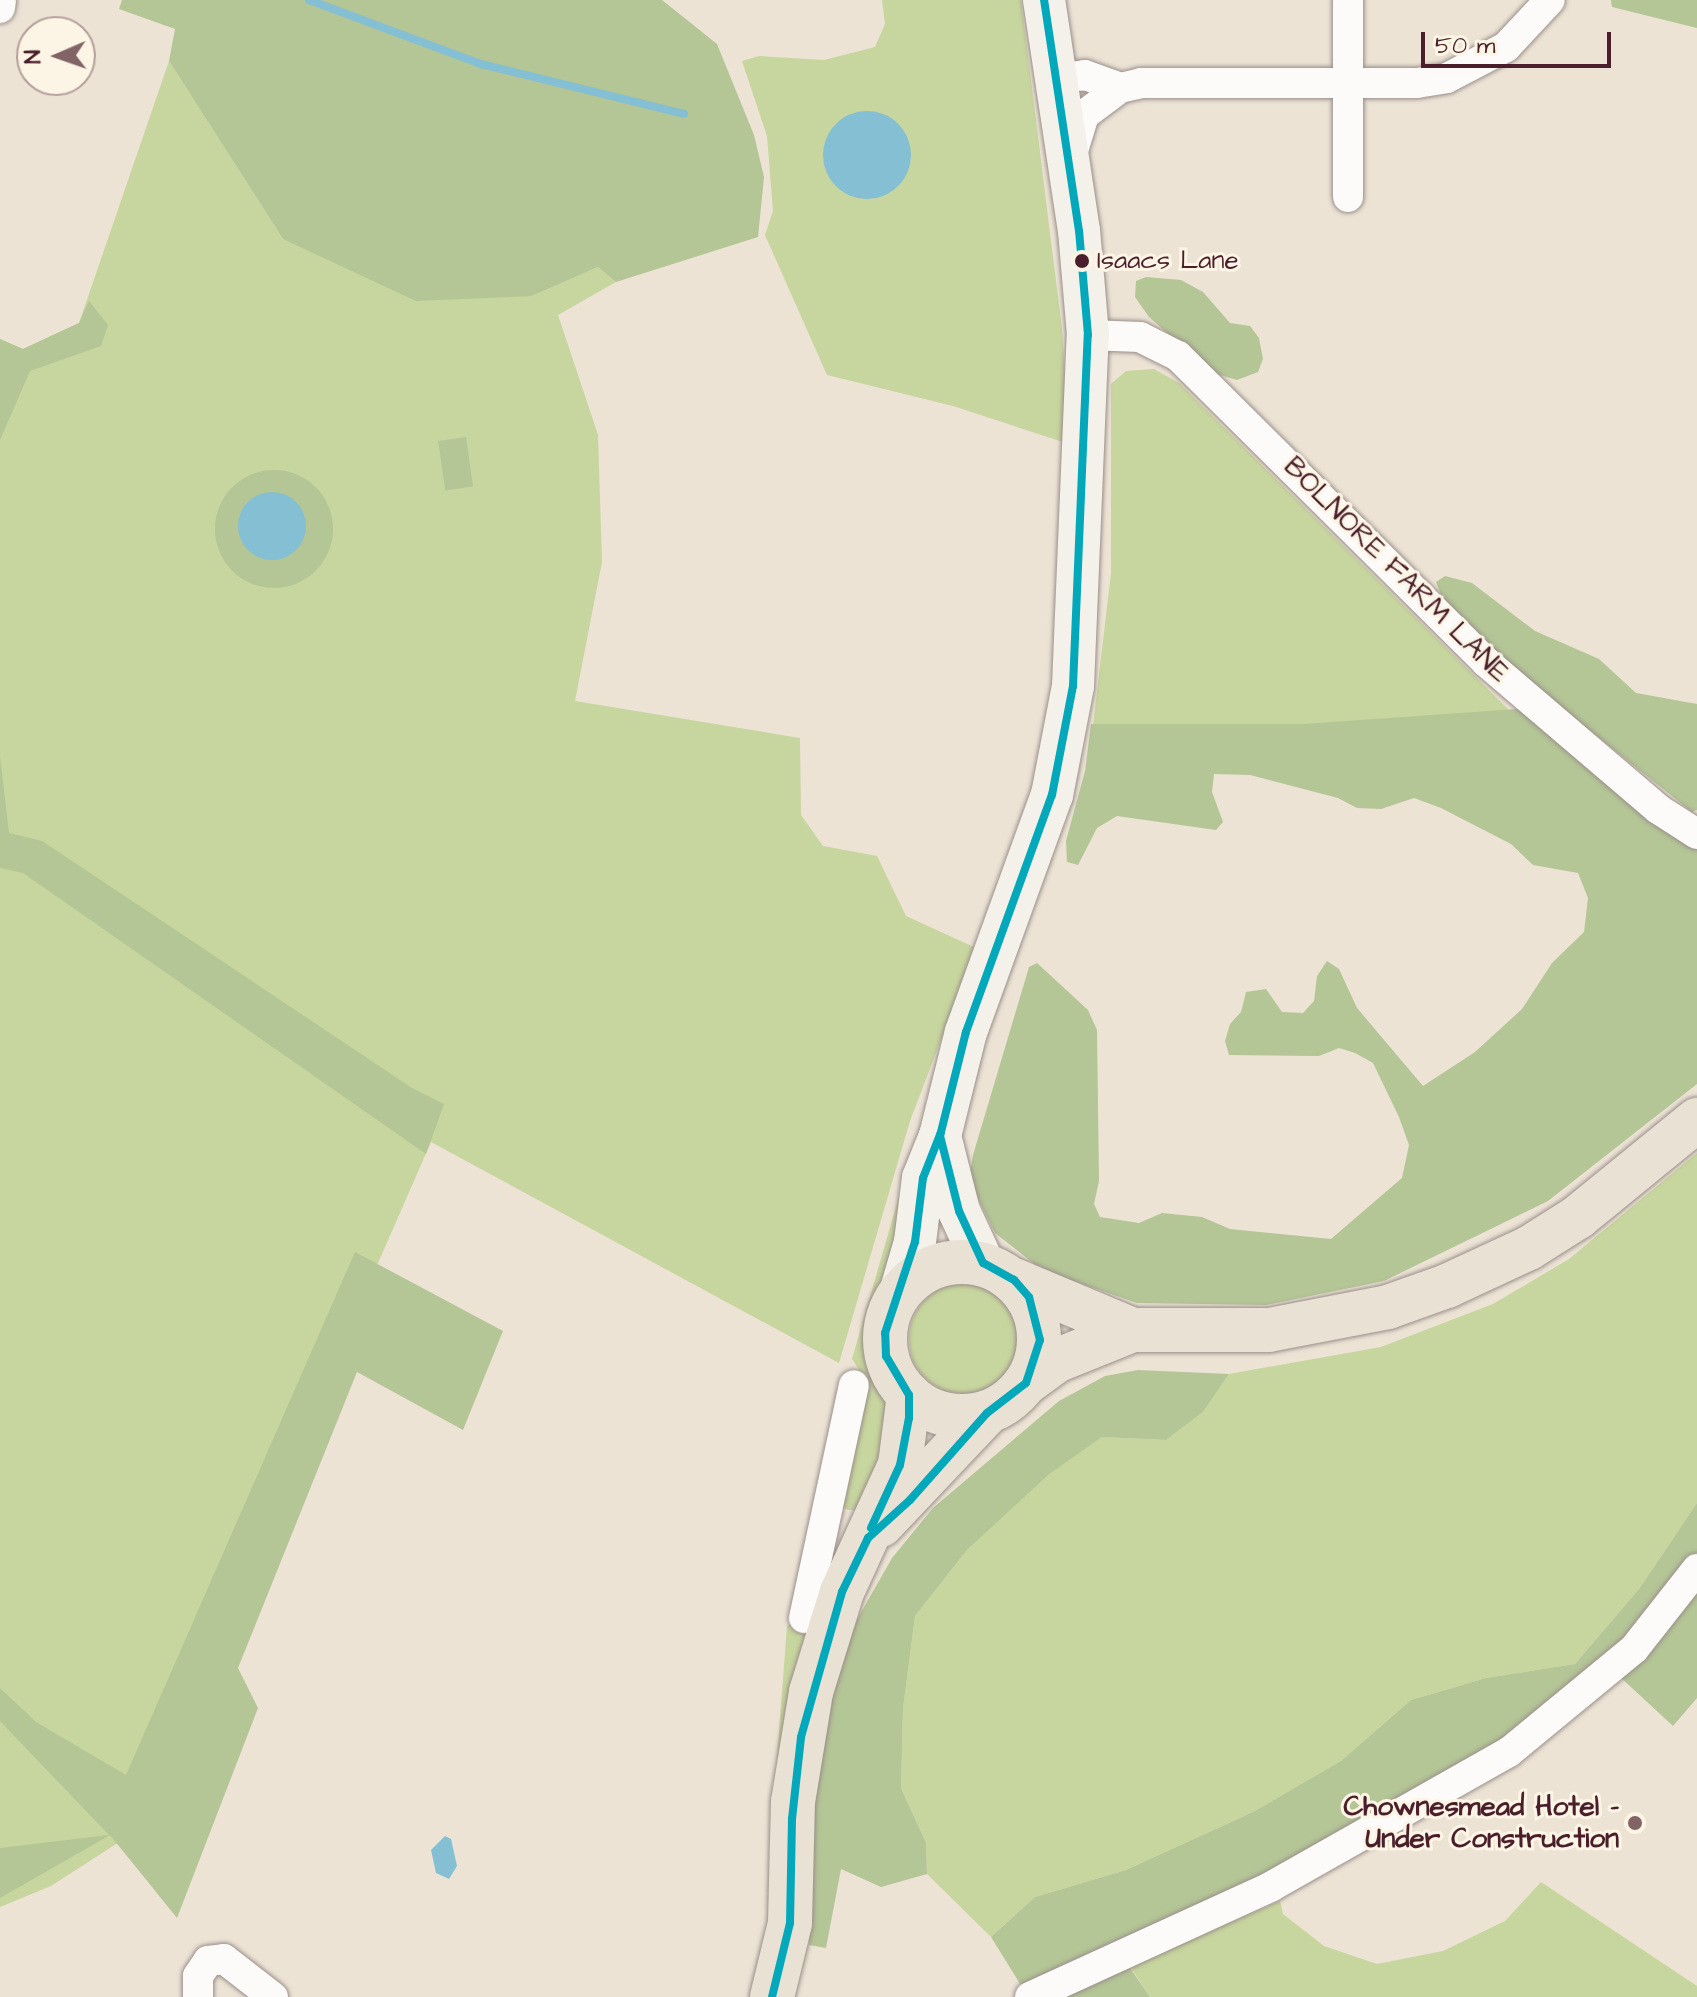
<!DOCTYPE html>
<html>
<head>
<meta charset="utf-8">
<style>
  body { margin:0 }
  #map { position:relative; width:1697px; height:1997px; overflow:hidden; background:#ece3d5; font-family:"Architects Daughter",sans-serif }
  div>[style] { position:absolute }
  .green>* { inset:0; background:#c7d59e }
  .round { border-radius:50% }
  .forest>* { inset:0; background:#b4c596; transform-origin:0 0 }
  .water>* { inset:0; background:#84bfd4 }
  .stream>* { height:8px; margin:-4px; padding:0 4px; transform-origin:4px; border-radius:4px; background:#84bfd4 }
  .roads { filter:drop-shadow(0 0 2px #9a8f8a) drop-shadow(0 0 2px #9a8f8a) }
  .minor>* { height:30px; margin:-15px; padding:0 15px; transform-origin:15px; border-radius:15px; background:#fcfbf9 }
  .secondary>* { height:42px; margin:-21px; padding:0 21px; transform-origin:21px; border-radius:21px; background:#f4f1ea }
  .trunk>* { height:44px; margin:-22px; padding:0 22px; transform-origin:22px; border-radius:22px; background:#e8e1d4 }
  .trunk>.ring { margin:-22px; padding:0; box-sizing:content-box; background:none; border:44px solid #e8e1d4; border-radius:50% }
  .bus-1>* { height:8px; margin:-4px; padding:0 4px; transform-origin:4px; border-radius:4px; background:#03a8ba }
  .dots>* { width:22px; height:22px; translate:-50% -50%; box-sizing:border-box; border:4px solid #fcf5e5; border-radius:50% }
  span { translate:-50% -50%; white-space:nowrap; text-align:center; line-height:1.15; -webkit-text-stroke:6px #fcf5e5; paint-order:stroke }
  .bus-label { font-size:26px; color:#4a1f2b }
  .left { translate:0 -50%; text-align:left }
  .street-label { font-size:28px; color:#4a1f2b }
  .poi-label { font-size:28px; color:#4a1f2b; font-weight:700 }
  .right { translate:-100% -50%; text-align:right }
  .north { position:absolute; left:16px; top:16px; width:80px; height:80px; box-sizing:border-box; background:#fcf5e5; border:2px solid #b59f9b; border-radius:50%; rotate:268deg; font-size:22px; font-weight:700; line-height:32px; text-align:center; color:#4a1f2b }
  .north::after { content:''; display:block; margin:auto; width:28px; height:36px; background:#836466; clip-path:polygon(50% 0,100% 100%,50% 72%,0 100%) }
  .scale { position:absolute; left:1421px; top:32px; width:190px; height:36px; box-sizing:border-box; border:4px solid #4a1f2b; border-top:0; padding-left:10px; font-size:24px; line-height:28px; white-space:nowrap; color:#4a1f2b; -webkit-text-stroke:6px #fcf5e5; paint-order:stroke }
</style>
</head>
<body>
<div id="map">
  <div class="green">
    <div style="clip-path:polygon(882px 0,1021px 0,1062px 329px,1069px 444px,953px 406px,827px 375px,765px 235px,773px 211px,767px 136px,742px 61px,759px 56px,824px 60px,875px 47px,885px 24px)"></div>
    <div style="clip-path:polygon(169px 61px,283px 239px,532px 296px,598px 267px,616px 282px,558px 315px,598px 435px,602px 562px,575px 701px,800px 738px,801px 815px,823px 846px,877px 856px,906px 916px,976px 948px,910px 1121px,839px 1363px,431px 1142px,127px 1837px,51px 1886px,0 1907px,0 339px,23px 349px,79px 323px)"></div>
    <div style="clip-path:polygon(1154px 369px,1179px 383px,1511px 712px,1303px 725px,1093px 726px,1111px 573px,1111px 384px,1126px 371px)"></div>
    <div style="clip-path:polygon(1697px 1153px,1697px 1503px,1639px 1589px,1575px 1664px,1486px 1678px,1411px 1700px,1341px 1761px,1253px 1812px,1126px 1870px,1035px 1897px,991px 1937px,927px 1874px,926px 1843px,901px 1788px,903px 1709px,915px 1616px,967px 1550px,1047px 1475px,1102px 1437px,1166px 1440px,1203px 1412px,1229px 1374px,1381px 1347px,1493px 1304px,1569px 1259px)"></div>
    <div style="clip-path:polygon(908px 1165px,886px 1277px,866px 1338px,869px 1362px,887px 1404px,891px 1446px,856px 1510px,848px 1510px,840px 1506px,863px 1376px,852px 1359px)"></div>
    <div class="round" style="left:909px;top:1283px;width:112px;height:112px"></div>
    <div style="clip-path:polygon(832px 1550px,837px 1555px,774px 1797px,787px 1626px,797px 1622px)"></div>
    <div style="clip-path:polygon(1541px 1882px,1697px 1986px,1697px 1997px,1150px 1997px,1129px 1965px,1280px 1901px,1283px 1914px,1324px 1946px,1377px 1964px,1443px 1951px,1505px 1921px)"></div>
  </div>
  <div class="forest">
    <div style="clip-path:polygon(122px 0,662px 0,717px 44px,754px 135px,764px 177px,758px 237px,616px 282px,598px 267px,532px 296px,416px 301px,283px 239px,169px 61px,175px 29px,119px 9px)"></div>
    <div style="clip-path:polygon(1611px 0,1697px 0,1697px 28px,1612px 7px)"></div>
    <div style="clip-path:polygon(1146px 277px,1181px 280px,1203px 292px,1230px 323px,1250px 326px,1259px 338px,1263px 359px,1258px 372px,1237px 380px,1213px 373px,1149px 317px,1135px 297px,1136px 281px)"></div>
    <div style="clip-path:polygon(89px 301px,108px 325px,101px 346px,30px 371px,0 440px,0 339px,23px 349px,79px 323px)"></div>
    <div style="left:466px;top:437px;width:50px;height:28px;rotate:82deg"></div>
    <div class="round" style="left:215px;top:470px;width:118px;height:118px"></div>
    <div style="clip-path:polygon(1445px 576px,1472px 583px,1535px 631px,1599px 659px,1636px 693px,1697px 704px,1697px 810px,1692px 812px,1539px 690px,1445px 605px,1436px 582px)"></div>
    <div style="clip-path:polygon(1517px 709px,1697px 847px,1697px 1084px,1548px 1201px,1384px 1281px,1266px 1305px,1137px 1303px,1042px 1270px,995px 1233px,969px 1180px,973px 1155px,1029px 967px,1037px 963px,1088px 1010px,1097px 1030px,1099px 1181px,1094px 1204px,1100px 1217px,1139px 1223px,1162px 1213px,1202px 1217px,1230px 1229px,1331px 1239px,1402px 1178px,1409px 1145px,1399px 1117px,1373px 1063px,1355px 1053px,1339px 1048px,1319px 1056px,1229px 1055px,1225px 1041px,1230px 1024px,1241px 1012px,1246px 992px,1266px 989px,1282px 1012px,1303px 1013px,1314px 1001px,1317px 976px,1327px 961px,1339px 969px,1357px 1008px,1423px 1086px,1475px 1052px,1522px 1009px,1552px 963px,1584px 932px,1588px 898px,1578px 873px,1533px 865px,1511px 844px,1441px 808px,1414px 798px,1381px 809px,1357px 808px,1338px 798px,1250px 775px,1214px 774px,1212px 792px,1223px 822px,1216px 830px,1117px 816px,1097px 828px,1078px 865px,1067px 862px,1066px 841px,1085px 771px,1091px 724px,1304px 724px)"></div>
    <div style="clip-path:polygon(0 756px,9px 833px,42px 841px,412px 1088px,444px 1104px,426px 1154px,23px 873px,0 868px)"></div>
    <div style="clip-path:polygon(355px 1252px,503px 1331px,463px 1430px,357px 1372px,238px 1668px,258px 1708px,177px 1918px,110px 1835px,0 1898px,0 1848px,109px 1835px,0 1721px,0 1688px,36px 1722px,126px 1775px)"></div>
    <div style="clip-path:polygon(1138px 1370px,1229px 1374px,1203px 1412px,1166px 1440px,1102px 1437px,1048px 1475px,967px 1550px,915px 1616px,903px 1709px,901px 1788px,926px 1843px,927px 1874px,881px 1887px,841px 1869px,826px 1948px,809px 1945px,810px 1800px,825px 1698px,855px 1623px,892px 1558px,933px 1508px,1059px 1401px,1105px 1376px)"></div>
    <div style="clip-path:polygon(1697px 1503px,1697px 1698px,1673px 1726px,1619px 1676px,1266px 1874px,1022px 1987px,991px 1937px,1035px 1897px,1126px 1870px,1253px 1812px,1341px 1761px,1411px 1700px,1486px 1678px,1575px 1664px,1639px 1589px)"></div>
    <div style="clip-path:polygon(1128px 1965px,1150px 1997px,1061px 1997px)"></div>
  </div>
  <div class="water">
    <div class="round" style="left:823px;top:111px;width:88px;height:88px"></div>
    <div class="round" style="left:238px;top:492px;width:68px;height:68px"></div>
    <div style="clip-path:polygon(445px 1836px,451px 1839px,457px 1866px,449px 1879px,436px 1873px,431px 1850px)"></div>
  </div>
  <div class="stream">
    <div style="left:309px;top:0;width:184px;rotate:20.4deg"></div>
    <div style="left:481px;top:64px;width:209px;rotate:13.8deg"></div>
  </div>
  <div class="roads">
    <div class="minor">
      <div style="left:1348px;top:0;width:197px;rotate:90deg"></div>
      <div style="left:0;top:8px;width:8px;rotate:-83deg"></div>
      <div style="left:1057px;top:79px;width:28px;rotate:-8deg"></div>
      <div style="left:1085px;top:75px;width:37px;rotate:20deg"></div>
      <div style="left:1072px;top:154px;width:41px;rotate:-72.9deg"></div>
      <div style="left:1084px;top:115px;width:45px;rotate:-36.9deg"></div>
      <div style="left:1120px;top:88px;width:22px;rotate:-13deg"></div>
      <div style="left:1141px;top:83px;width:276px"></div>
      <div style="left:1417px;top:83px;width:30px;rotate:-9deg"></div>
      <div style="left:1447px;top:78px;width:67px;rotate:-27.7deg"></div>
      <div style="left:1506px;top:47px;width:64px;rotate:-46.9deg"></div>
      <div style="left:1088px;top:335px;width:52px;rotate:2.2deg"></div>
      <div style="left:1140px;top:337px;width:42px;rotate:26.6deg"></div>
      <div style="left:1178px;top:356px;width:434px;rotate:44.8deg"></div>
      <div style="left:1486px;top:662px;width:226px;rotate:40.5deg"></div>
      <div style="left:1658px;top:809px;width:46px;rotate:32.7deg"></div>
      <div style="left:804px;top:1618px;width:238px;rotate:-77.9deg"></div>
      <div style="left:198px;top:1997px;width:21px;rotate:-90deg"></div>
      <div style="left:198px;top:1976px;width:18px;rotate:-56deg"></div>
      <div style="left:208px;top:1961px;width:16px;rotate:-7deg"></div>
      <div style="left:224px;top:1959px;width:62px;rotate:37.8deg"></div>
      <div style="left:1030px;top:1997px;width:266px;rotate:-24.6deg"></div>
      <div style="left:1272px;top:1886px;width:272px;rotate:-29.5deg"></div>
      <div style="left:1509px;top:1752px;width:162px;rotate:-39.5deg"></div>
      <div style="left:1634px;top:1649px;width:102px;rotate:-51.8deg"></div>
    </div>
    <div class="secondary">
      <div style="left:940px;top:1136px;width:77px;rotate:75.8deg"></div>
      <div style="left:959px;top:1211px;width:57px;rotate:65.2deg"></div>
      <div style="left:901px;top:1290px;width:50px;rotate:-73.7deg"></div>
      <div style="left:915px;top:1242px;width:64px;rotate:-82.9deg"></div>
      <div style="left:923px;top:1178px;width:45px;rotate:-68deg"></div>
      <div style="left:940px;top:1136px;width:107px;rotate:-76deg"></div>
      <div style="left:966px;top:1032px;width:252px;rotate:-70.1deg"></div>
      <div style="left:1052px;top:795px;width:111px;rotate:-79.1deg"></div>
      <div style="left:1073px;top:686px;width:351px;rotate:-87.6deg"></div>
      <div style="left:1088px;top:335px;width:104px;rotate:-94.9deg"></div>
      <div style="left:1079px;top:231px;width:234px;rotate:-98.6deg"></div>
    </div>
    <div class="trunk">
      <div class="ring" style="left:885px;top:1262px;width:110px;height:110px"></div>
      <div style="left:1014px;top:1280px;width:129px;rotate:22.8deg"></div>
      <div style="left:1026px;top:1383px;width:39px;rotate:-36deg"></div>
      <div style="left:1058px;top:1360px;width:81px;rotate:-21.8deg"></div>
      <div style="left:1133px;top:1330px;width:136px"></div>
      <div style="left:1269px;top:1330px;width:121px;rotate:-10.9deg"></div>
      <div style="left:1388px;top:1307px;width:63px;rotate:-19.6deg"></div>
      <div style="left:1447px;top:1286px;width:90px;rotate:-24.9deg"></div>
      <div style="left:1529px;top:1248px;width:58px;rotate:-32.3deg"></div>
      <div style="left:1578px;top:1217px;width:154px;rotate:-39.2deg"></div>
      <div style="left:881px;top:1525px;width:154px;rotate:-46.6deg"></div>
      <div style="left:772px;top:1997px;width:76px;rotate:-76.3deg"></div>
      <div style="left:790px;top:1923px;width:121px;rotate:-88.6deg"></div>
      <div style="left:793px;top:1802px;width:111px;rotate:-80.7deg"></div>
      <div style="left:811px;top:1692px;width:105px;rotate:-72.8deg"></div>
      <div style="left:842px;top:1592px;width:140px;rotate:-65.5deg"></div>
      <div style="left:900px;top:1465px;width:71px;rotate:-82.7deg"></div>
    </div>
  </div>
  <div class="bus-1">
    <div style="left:871px;top:1528px;width:69px;rotate:-65.3deg"></div>
    <div style="left:900px;top:1465px;width:48px;rotate:-79.2deg"></div>
    <div style="left:909px;top:1418px;width:23px;rotate:-90deg"></div>
    <div style="left:909px;top:1395px;width:45px;rotate:-120.5deg"></div>
    <div style="left:886px;top:1356px;width:23px;rotate:-92deg"></div>
    <div style="left:885px;top:1333px;width:96px;rotate:-71.8deg"></div>
    <div style="left:915px;top:1242px;width:64px;rotate:-82.9deg"></div>
    <div style="left:923px;top:1178px;width:49px;rotate:-68.6deg"></div>
    <div style="left:772px;top:1997px;width:76px;rotate:-76.3deg"></div>
    <div style="left:790px;top:1923px;width:104px;rotate:-88.9deg"></div>
    <div style="left:792px;top:1819px;width:82px;rotate:-83.7deg"></div>
    <div style="left:801px;top:1737px;width:151px;rotate:-74.2deg"></div>
    <div style="left:842px;top:1592px;width:60px;rotate:-64.3deg"></div>
    <div style="left:868px;top:1538px;width:57px;rotate:-42.1deg"></div>
    <div style="left:910px;top:1500px;width:116px;rotate:-48.5deg"></div>
    <div style="left:987px;top:1413px;width:49px;rotate:-37.6deg"></div>
    <div style="left:1026px;top:1383px;width:45px;rotate:-72deg"></div>
    <div style="left:1040px;top:1340px;width:44px;rotate:-104.3deg"></div>
    <div style="left:1029px;top:1297px;width:23px;rotate:-131deg"></div>
    <div style="left:1014px;top:1280px;width:35px;rotate:-151deg"></div>
    <div style="left:983px;top:1263px;width:57px;rotate:-114.8deg"></div>
    <div style="left:959px;top:1211px;width:77px;rotate:-104.2deg"></div>
    <div style="left:940px;top:1136px;width:107px;rotate:-76deg"></div>
    <div style="left:966px;top:1032px;width:252px;rotate:-70.1deg"></div>
    <div style="left:1052px;top:795px;width:111px;rotate:-79.1deg"></div>
    <div style="left:1073px;top:686px;width:351px;rotate:-87.6deg"></div>
    <div style="left:1088px;top:335px;width:104px;rotate:-94.9deg"></div>
    <div style="left:1079px;top:231px;width:234px;rotate:-98.6deg"></div>
  </div>
  <div class="dots">
    <div style="left:1082px;top:261px;background:#4a1f2b"></div>
    <div style="left:1635px;top:1823px;background:#836466"></div>
  </div>
  <div class="bus-label">
    <span class="left" style="left:1097px;top:261px">Isaacs Lane</span>
  </div>
  <div class="street-label">
    <span style="left:1396px;top:570px;rotate:45deg">BOLNORE FARM LANE</span>
  </div>
  <div class="poi-label">
    <span class="right" style="left:1619px;top:1823px">Chownesmead Hotel -<br>Under Construction</span>
  </div>
  <div class="north">N</div>
  <div class="scale">50 m</div>
</div>
</body>
</html>
